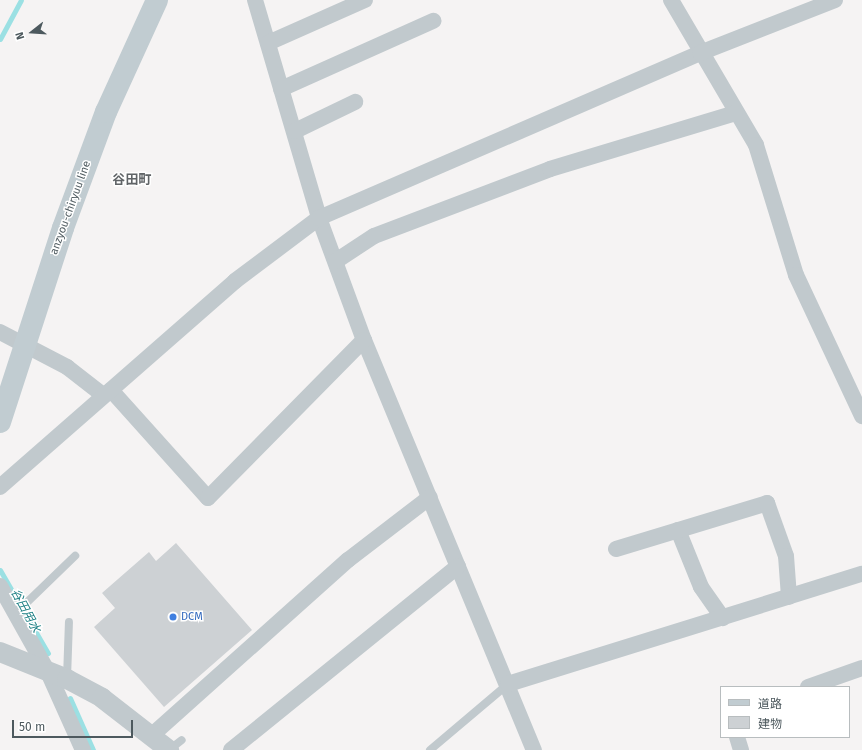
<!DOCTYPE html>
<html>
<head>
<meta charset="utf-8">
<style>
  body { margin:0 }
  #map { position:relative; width:862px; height:750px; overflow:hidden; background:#f5f3f3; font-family:"Fira Sans","Noto Sans JP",sans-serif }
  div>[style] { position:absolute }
  .stream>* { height:5px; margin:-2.5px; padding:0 2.5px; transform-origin:2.5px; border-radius:2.5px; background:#9be0e3 }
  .building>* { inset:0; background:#cdd1d4 }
  .service>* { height:8px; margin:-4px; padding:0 4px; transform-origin:4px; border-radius:4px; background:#c1c9cd }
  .minor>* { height:16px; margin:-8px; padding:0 8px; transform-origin:8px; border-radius:8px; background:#c1c9cd }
  .tertiary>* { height:20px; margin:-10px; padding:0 10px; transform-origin:10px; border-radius:10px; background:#c1c9cd }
  .secondary>* { height:22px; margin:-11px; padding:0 11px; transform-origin:11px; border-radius:11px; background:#c1ccd1 }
  .dots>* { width:11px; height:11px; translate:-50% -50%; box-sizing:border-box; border:2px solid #fff; border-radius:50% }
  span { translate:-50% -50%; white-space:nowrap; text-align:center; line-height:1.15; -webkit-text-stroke:3px #fff; paint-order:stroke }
  .street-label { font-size:11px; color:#4d595e }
  .shop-label { font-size:11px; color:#366cbe }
  .left { translate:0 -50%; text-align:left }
  .water-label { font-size:12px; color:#1c7f83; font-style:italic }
  .quarter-label { font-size:13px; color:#606467; font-weight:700 }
  .legend { position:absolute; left:720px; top:686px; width:130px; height:52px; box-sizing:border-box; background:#fff; border:1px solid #b8bdbf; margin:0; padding:5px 7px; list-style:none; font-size:12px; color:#4d595e }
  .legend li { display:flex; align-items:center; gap:8px; height:20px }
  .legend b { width:20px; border:1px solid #b8bdbf }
  .north { position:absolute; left:12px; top:12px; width:40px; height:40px; -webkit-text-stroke:3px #fff; paint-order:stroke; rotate:253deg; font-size:11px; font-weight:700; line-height:16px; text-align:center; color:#4d595e }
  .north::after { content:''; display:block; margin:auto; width:14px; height:18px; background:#4d595e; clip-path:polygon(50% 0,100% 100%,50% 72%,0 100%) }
  .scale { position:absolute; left:12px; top:720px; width:121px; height:18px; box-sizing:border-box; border:2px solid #4d595e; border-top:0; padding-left:5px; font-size:12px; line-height:14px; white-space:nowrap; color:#4d595e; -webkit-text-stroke:3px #fff; paint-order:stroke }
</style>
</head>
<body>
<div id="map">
  <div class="stream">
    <div style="left:0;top:39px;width:44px;rotate:-61.7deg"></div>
    <div style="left:0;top:570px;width:96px;rotate:60deg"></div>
    <div style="left:70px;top:698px;width:57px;rotate:66.1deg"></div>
  </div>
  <div class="building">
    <div style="clip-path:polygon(176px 543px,252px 630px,164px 707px,94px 627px,115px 608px,102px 593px,149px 552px,156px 561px)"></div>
  </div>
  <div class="service">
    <div style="left:17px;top:612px;width:81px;rotate:-44deg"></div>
    <div style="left:67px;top:678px;width:56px;rotate:-88deg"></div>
    <div style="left:169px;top:750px;width:16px;rotate:-38deg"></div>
    <div style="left:430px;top:750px;width:102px;rotate:-40.2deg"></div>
  </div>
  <div class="minor">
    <div style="left:255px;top:0;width:227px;rotate:73.6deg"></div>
    <div style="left:319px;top:218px;width:130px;rotate:69.8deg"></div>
    <div style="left:364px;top:340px;width:444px;rotate:67.5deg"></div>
    <div style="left:671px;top:0;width:168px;rotate:59.6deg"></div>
    <div style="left:756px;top:145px;width:136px;rotate:72.9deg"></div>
    <div style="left:796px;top:275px;width:156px;rotate:64.9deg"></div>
    <div style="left:268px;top:43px;width:106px;rotate:-23.9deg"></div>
    <div style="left:281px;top:89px;width:167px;rotate:-24.1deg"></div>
    <div style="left:295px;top:131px;width:67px;rotate:-25.8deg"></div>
    <div style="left:336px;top:261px;width:45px;rotate:-33.3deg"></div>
    <div style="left:374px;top:236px;width:188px;rotate:-20.8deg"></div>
    <div style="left:550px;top:169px;width:193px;rotate:-16.8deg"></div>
    <div style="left:0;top:332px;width:76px;rotate:27.6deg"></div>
    <div style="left:67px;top:367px;width:46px;rotate:37.9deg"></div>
    <div style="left:111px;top:390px;width:145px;rotate:48.1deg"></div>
    <div style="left:208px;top:498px;width:222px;rotate:-45.4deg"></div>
    <div style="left:0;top:487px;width:313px;rotate:-41.2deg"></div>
    <div style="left:235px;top:281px;width:105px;rotate:-36.9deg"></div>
    <div style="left:319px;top:218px;width:415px;rotate:-23.4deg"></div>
    <div style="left:700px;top:53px;width:145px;rotate:-21.4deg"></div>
    <div style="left:678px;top:530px;width:61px;rotate:68deg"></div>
    <div style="left:701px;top:587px;width:38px;rotate:55deg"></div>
    <div style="left:616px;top:549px;width:158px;rotate:-16.9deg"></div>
    <div style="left:767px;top:503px;width:56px;rotate:70.3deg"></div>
    <div style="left:786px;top:556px;width:41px;rotate:85.8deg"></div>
    <div style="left:0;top:586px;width:96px;rotate:60.8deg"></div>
    <div style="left:47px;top:670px;width:88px;rotate:65.8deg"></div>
    <div style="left:508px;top:684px;width:371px;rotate:-17.3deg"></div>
    <div style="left:808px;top:687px;width:57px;rotate:-19.4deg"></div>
    <div style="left:151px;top:736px;width:264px;rotate:-41.8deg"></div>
    <div style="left:348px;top:560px;width:103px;rotate:-37.5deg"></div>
    <div style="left:737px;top:737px;width:14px;rotate:73deg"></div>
    <div style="left:231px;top:750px;width:292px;rotate:-39deg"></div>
  </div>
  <div class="tertiary">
    <div style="left:0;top:652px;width:72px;rotate:21.9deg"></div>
    <div style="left:67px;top:679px;width:40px;rotate:28deg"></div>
    <div style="left:102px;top:698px;width:85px;rotate:37.8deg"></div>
  </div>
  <div class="secondary">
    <div style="left:0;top:422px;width:204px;rotate:-72deg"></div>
    <div style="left:63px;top:228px;width:124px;rotate:-69.7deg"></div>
    <div style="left:106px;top:112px;width:123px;rotate:-65.5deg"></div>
  </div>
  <div class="dots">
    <div style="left:173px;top:617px;background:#3f7fe0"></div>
  </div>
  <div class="street-label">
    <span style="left:71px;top:208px;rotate:-70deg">anzyou-chiryuu line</span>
  </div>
  <div class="shop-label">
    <span class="left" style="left:181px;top:617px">DCM</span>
  </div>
  <div class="water-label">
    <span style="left:25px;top:611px;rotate:61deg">谷田用水</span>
  </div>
  <div class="quarter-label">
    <span style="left:132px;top:180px">谷田町</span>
  </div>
  <ul class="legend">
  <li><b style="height:5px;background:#c1ccd1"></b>道路</li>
  <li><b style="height:11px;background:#cdd1d4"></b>建物</li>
  </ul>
  <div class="north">N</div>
  <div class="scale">50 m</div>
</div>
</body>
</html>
